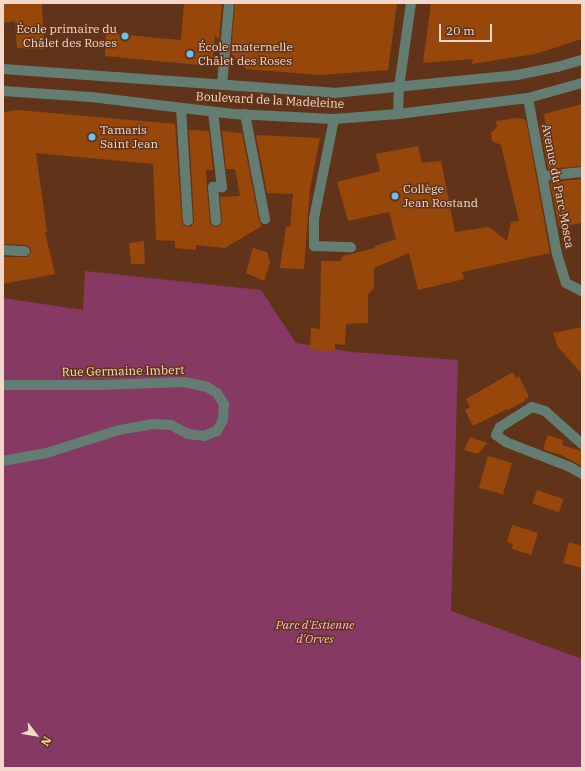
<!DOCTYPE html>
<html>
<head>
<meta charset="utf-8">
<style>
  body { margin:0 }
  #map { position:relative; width:585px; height:771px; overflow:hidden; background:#613419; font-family:"IBM Plex Serif",serif }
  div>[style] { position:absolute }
  .green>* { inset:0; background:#863962 }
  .building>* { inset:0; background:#98470a; transform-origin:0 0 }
  .minor>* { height:10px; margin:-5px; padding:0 5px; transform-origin:5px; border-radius:5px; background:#637d73 }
  .dots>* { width:11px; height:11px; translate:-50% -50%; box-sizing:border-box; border:2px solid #613419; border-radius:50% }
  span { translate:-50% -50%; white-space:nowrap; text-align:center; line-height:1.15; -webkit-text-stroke:3px #613419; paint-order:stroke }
  .poi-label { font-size:12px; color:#f3d7c8 }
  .right { translate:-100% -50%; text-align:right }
  .left { translate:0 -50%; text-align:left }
  .street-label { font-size:12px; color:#f3d7c8 }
  .park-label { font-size:12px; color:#ffb6d8; font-style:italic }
  .frame { position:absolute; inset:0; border:4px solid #f3d7c8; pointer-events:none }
  .north { position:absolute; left:16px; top:715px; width:40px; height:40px; -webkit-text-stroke:3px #613419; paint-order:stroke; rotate:121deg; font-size:11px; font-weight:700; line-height:16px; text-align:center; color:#f3d7c8 }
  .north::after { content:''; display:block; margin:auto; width:14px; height:18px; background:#f3d7c8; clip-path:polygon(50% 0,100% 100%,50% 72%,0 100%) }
  .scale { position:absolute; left:439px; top:24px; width:53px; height:18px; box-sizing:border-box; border:2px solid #f3d7c8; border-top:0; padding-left:5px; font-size:12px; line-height:14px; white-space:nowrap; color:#f3d7c8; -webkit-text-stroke:3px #613419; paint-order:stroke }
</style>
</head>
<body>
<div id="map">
  <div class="green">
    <div style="clip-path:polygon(85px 271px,261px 290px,296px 343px,352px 352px,458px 360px,451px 611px,582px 659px,582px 768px,3px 768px,3px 298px,83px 310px)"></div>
  </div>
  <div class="building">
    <div style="clip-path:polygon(3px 3px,42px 3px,44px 49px,17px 48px,15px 21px,3px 23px)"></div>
    <div style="clip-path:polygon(184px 3px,222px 3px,219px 40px,215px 35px,213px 57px,200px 56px,199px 65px,105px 56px,106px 33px,181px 40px)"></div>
    <div style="clip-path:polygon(235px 3px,397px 3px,388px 70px,320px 75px,246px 69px,231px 53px)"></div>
    <div style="clip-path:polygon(431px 3px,582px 3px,582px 39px,535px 54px,472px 64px,473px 59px,423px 63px)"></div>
    <div style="clip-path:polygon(582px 104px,582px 166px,548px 169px,540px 125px,546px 127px,544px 114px)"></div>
    <div style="clip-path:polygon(18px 110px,175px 124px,182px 221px,183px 225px,188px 227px,192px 226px,194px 221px,189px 130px,209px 131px,213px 170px,206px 170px,207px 188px,210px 222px,211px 225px,216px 227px,220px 226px,222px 221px,220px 197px,240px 196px,235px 169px,226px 169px,222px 131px,242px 133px,259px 220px,262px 226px,225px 248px,196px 245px,196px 250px,175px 248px,175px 241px,156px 240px,153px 164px,36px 153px,47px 232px,45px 232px,55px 274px,3px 284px,3px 257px,28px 257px,31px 252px,31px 248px,26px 245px,3px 244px,3px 112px)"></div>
    <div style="clip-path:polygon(518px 118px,526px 120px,550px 253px,462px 272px,464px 279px,418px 290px,409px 253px,374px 268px,374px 288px,368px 294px,368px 323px,346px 324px,345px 345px,335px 344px,335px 351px,310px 350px,311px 328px,320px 329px,321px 261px,340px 261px,343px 256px,375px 248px,375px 246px,396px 239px,389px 212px,348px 221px,337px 182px,380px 171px,376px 154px,418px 146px,422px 163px,441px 161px,455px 232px,489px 227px,507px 241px,511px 222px,519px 221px,501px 145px,492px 141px,491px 133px,497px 127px,496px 121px)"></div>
    <div style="clip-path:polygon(256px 135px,320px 138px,310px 189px,304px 269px,280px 268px,286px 227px,290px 227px,293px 194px,267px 193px)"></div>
    <div style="clip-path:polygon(582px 179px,582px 223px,559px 227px,550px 182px)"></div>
    <div style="clip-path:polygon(144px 241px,145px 264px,131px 264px,129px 243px)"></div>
    <div style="clip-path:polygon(253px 248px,267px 252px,270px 263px,264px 281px,246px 273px)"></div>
    <div style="clip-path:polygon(582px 327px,581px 350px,582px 374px,558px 347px,553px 333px)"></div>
    <div style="clip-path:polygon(513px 372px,516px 378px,519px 376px,529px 397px,524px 399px,525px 401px,508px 410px,507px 409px,473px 426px,465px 410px,470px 407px,466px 399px)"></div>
    <div style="clip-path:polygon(548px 435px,563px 440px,562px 445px,582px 451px,582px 466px,561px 455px,544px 450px,544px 445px)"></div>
    <div style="clip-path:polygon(470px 437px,487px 443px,478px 454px,464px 450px)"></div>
    <div style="left:488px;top:456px;width:25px;height:33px;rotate:16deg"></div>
    <div style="left:537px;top:490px;width:28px;height:14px;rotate:19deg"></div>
    <div style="clip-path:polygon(512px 525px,538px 533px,531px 555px,512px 549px,513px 544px,507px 542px)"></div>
    <div style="clip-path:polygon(569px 542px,582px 546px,582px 568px,563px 563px)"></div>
  </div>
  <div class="minor">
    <div style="left:3px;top:69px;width:332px;rotate:4.1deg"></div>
    <div style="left:334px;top:93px;width:184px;rotate:-5.6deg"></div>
    <div style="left:517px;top:75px;width:41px;rotate:-11.3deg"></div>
    <div style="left:557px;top:67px;width:26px;rotate:-16deg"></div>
    <div style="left:222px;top:85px;width:82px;rotate:-85.1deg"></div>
    <div style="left:3px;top:91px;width:88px;rotate:3.9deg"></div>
    <div style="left:91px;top:97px;width:143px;rotate:6.8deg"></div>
    <div style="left:233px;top:114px;width:101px;rotate:2.8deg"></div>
    <div style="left:334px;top:119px;width:64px;rotate:-4.5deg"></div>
    <div style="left:398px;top:114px;width:131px;rotate:-7deg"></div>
    <div style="left:528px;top:98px;width:56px;rotate:-15.5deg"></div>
    <div style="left:528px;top:98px;width:159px;rotate:79.5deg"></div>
    <div style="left:557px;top:254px;width:30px;rotate:73deg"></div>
    <div style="left:566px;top:283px;width:18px;rotate:27deg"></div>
    <div style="left:181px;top:108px;width:113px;rotate:86.5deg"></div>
    <div style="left:213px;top:112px;width:76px;rotate:83.2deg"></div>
    <div style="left:222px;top:187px;width:9px;rotate:180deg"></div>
    <div style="left:213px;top:187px;width:34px;rotate:85deg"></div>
    <div style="left:245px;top:114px;width:107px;rotate:79.2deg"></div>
    <div style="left:398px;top:114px;width:27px;rotate:-88deg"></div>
    <div style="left:399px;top:87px;width:85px;rotate:-81.9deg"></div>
    <div style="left:334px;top:119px;width:101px;rotate:101.4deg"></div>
    <div style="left:314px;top:218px;width:28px;rotate:90deg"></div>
    <div style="left:314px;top:246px;width:37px;rotate:2deg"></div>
    <div style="left:543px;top:176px;width:39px;rotate:-6deg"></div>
    <div style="left:3px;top:250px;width:22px;rotate:3deg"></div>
    <div style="left:3px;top:385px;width:98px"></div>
    <div style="left:101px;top:385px;width:83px;rotate:-2.1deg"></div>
    <div style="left:184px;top:382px;width:24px;rotate:12deg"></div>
    <div style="left:207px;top:387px;width:12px;rotate:31deg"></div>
    <div style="left:217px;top:393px;width:13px;rotate:58deg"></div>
    <div style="left:224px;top:404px;width:16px;rotate:94deg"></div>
    <div style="left:223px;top:420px;width:13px;rotate:119deg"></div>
    <div style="left:217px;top:431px;width:14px;rotate:159deg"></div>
    <div style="left:204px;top:436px;width:16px;rotate:-173deg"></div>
    <div style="left:188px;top:434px;width:19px;rotate:-152deg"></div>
    <div style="left:171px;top:425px;width:18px;rotate:-177deg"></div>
    <div style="left:153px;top:424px;width:35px;rotate:170deg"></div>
    <div style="left:119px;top:430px;width:77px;rotate:162.5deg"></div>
    <div style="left:46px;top:453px;width:44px;rotate:169.5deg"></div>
    <div style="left:582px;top:444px;width:50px;rotate:-138.3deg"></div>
    <div style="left:545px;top:411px;width:14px;rotate:-163deg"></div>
    <div style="left:532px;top:407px;width:38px;rotate:148deg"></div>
    <div style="left:500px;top:427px;width:9px;rotate:117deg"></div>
    <div style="left:496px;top:435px;width:12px;rotate:35deg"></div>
    <div style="left:506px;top:442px;width:69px;rotate:21.3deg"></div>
    <div style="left:570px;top:467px;width:14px;rotate:30deg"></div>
  </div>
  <div class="dots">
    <div style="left:125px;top:36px;background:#66c4ef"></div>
    <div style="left:190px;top:54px;background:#66c4ef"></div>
    <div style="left:92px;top:137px;background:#66c4ef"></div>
    <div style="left:395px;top:196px;background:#66c4ef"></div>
  </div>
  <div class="poi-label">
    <span class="right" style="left:117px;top:36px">École primaire du<br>Châlet des Roses</span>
    <span class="left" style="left:198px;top:54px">École maternelle<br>Châlet des Roses</span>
    <span class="left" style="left:100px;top:137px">Tamaris<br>Saint Jean</span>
    <span class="left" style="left:403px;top:196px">Collège<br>Jean Rostand</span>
  </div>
  <div class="street-label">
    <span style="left:270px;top:100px;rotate:3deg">Boulevard de la Madeleine</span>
    <span style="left:558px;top:186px;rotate:79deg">Avenue du Parc Mosca</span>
    <span style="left:123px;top:371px;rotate:-1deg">Rue Germaine Imbert</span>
  </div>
  <div class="park-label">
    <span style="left:315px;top:632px">Parc d'Estienne<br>d'Orves</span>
  </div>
  <div class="frame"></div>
  <div class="north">N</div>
  <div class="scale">20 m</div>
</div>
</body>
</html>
